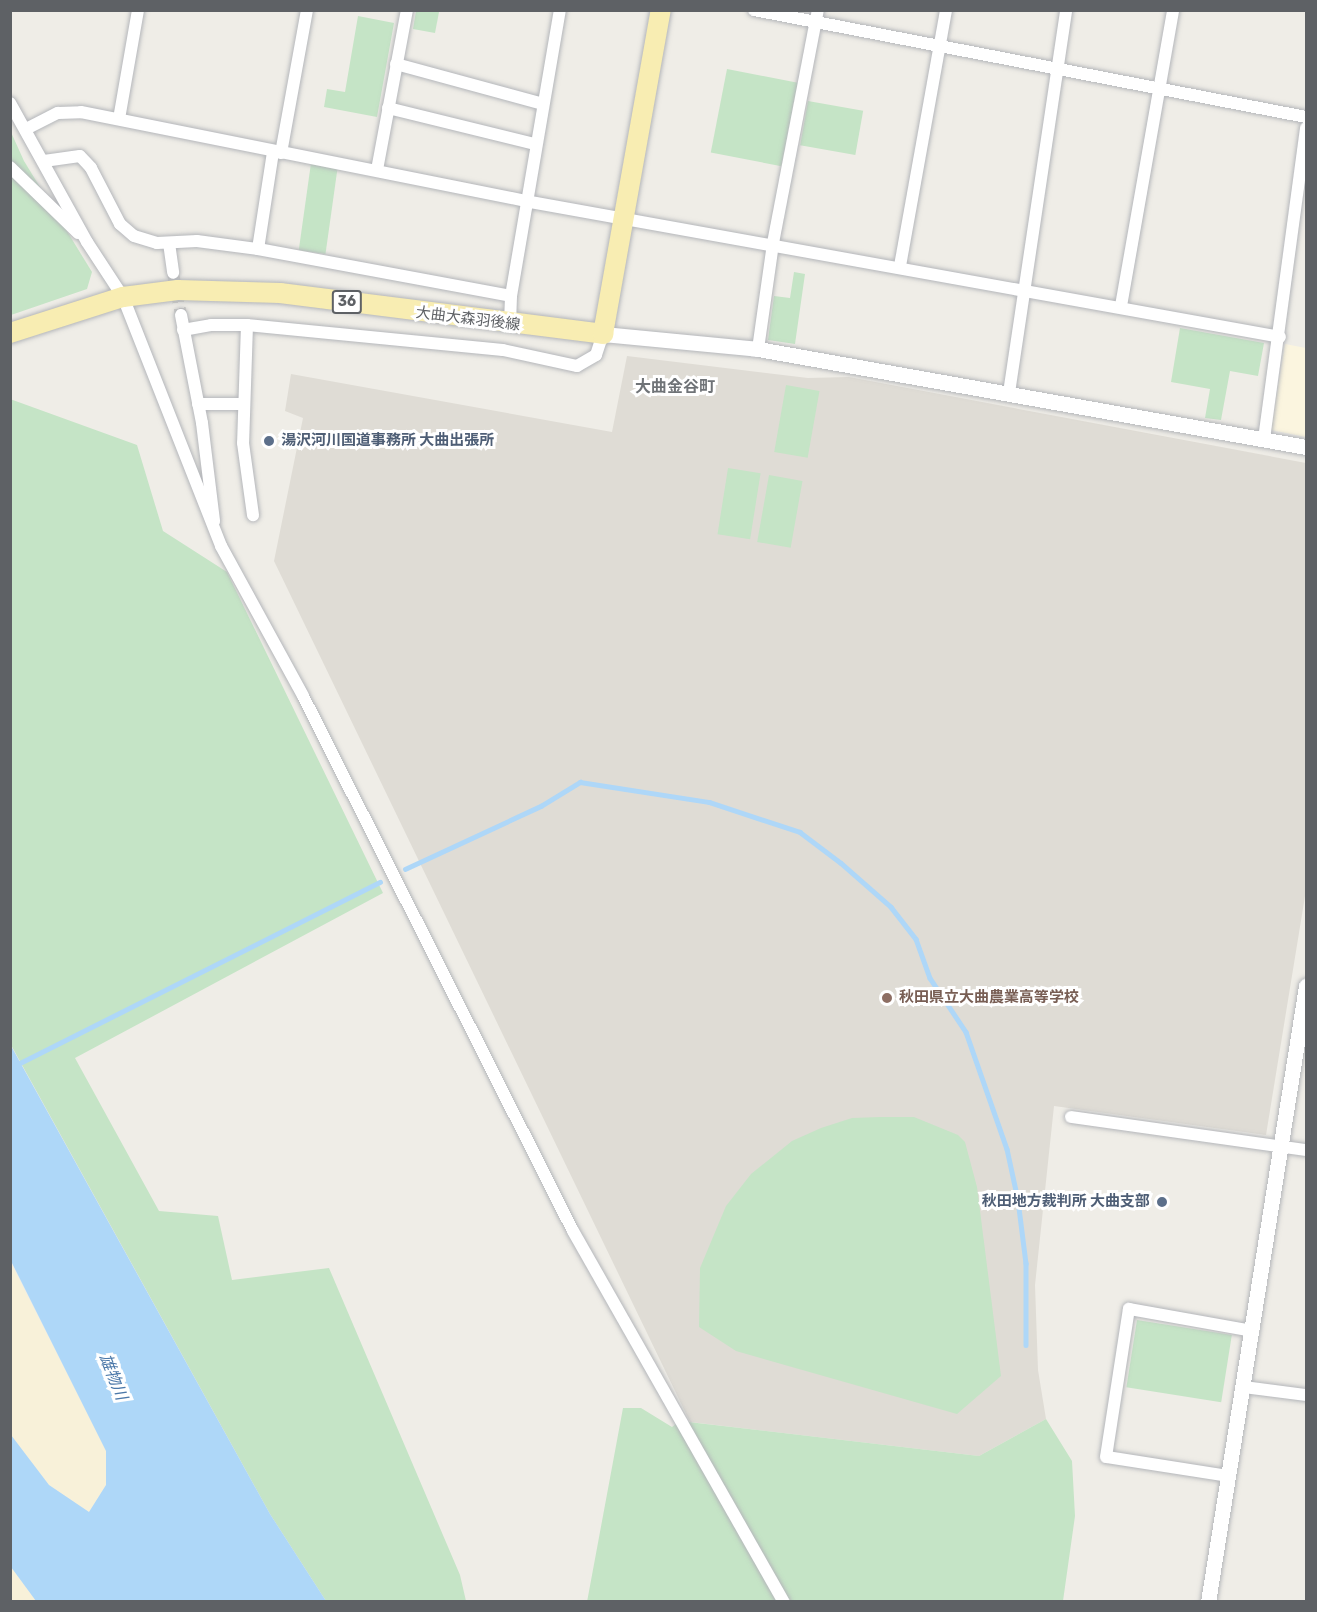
<!DOCTYPE html>
<html>
<head>
<meta charset="utf-8">
<style>
  body { margin:0 }
  #map { position:relative; width:1317px; height:1612px; overflow:hidden; background:#efede7; font-family:Rubik,"Noto Sans JP",sans-serif }
  div>[style] { position:absolute }
  .commercial>* { inset:0; background:#fbf5df }
  .education>* { inset:0; background:#dfdcd5 }
  .green>* { inset:0; background:#c5e4c6; transform-origin:0 0 }
  .sand>* { inset:0; background:#f8f1d9 }
  .water>* { inset:0; background:#aed7f8 }
  .stream>* { height:4.5px; margin:-2.25px; padding:0 2.25px; transform-origin:2.25px; border-radius:2.25px; background:#aed7f8 }
  .minor-tunnel>* { height:12px; margin-top:-6px; transform-origin:0; background:repeating-linear-gradient(90deg,#cbcac6 0 12px,transparent 0 18px) }
  .roads { filter:drop-shadow(0 0 2px #b4b6ba) drop-shadow(0 0 2px #b4b6ba) }
  .minor>* { height:12px; margin:-6px; padding:0 6px; transform-origin:6px; border-radius:6px; background:#fff }
  .tertiary>* { height:15px; margin:-7.5px; padding:0 7.5px; transform-origin:7.5px; border-radius:7.5px; background:#fff }
  .primary>* { height:20px; margin:-10px; padding:0 10px; transform-origin:10px; border-radius:10px; background:#f8edb2 }
  .dots>* { width:16px; height:16px; translate:-50% -50%; box-sizing:border-box; border:3px solid #fff; border-radius:50% }
  span { translate:-50% -50%; white-space:nowrap; text-align:center; line-height:1.15; -webkit-text-stroke:6px #fff; paint-order:stroke }
  .shield-label span { padding:2px 4px; background:#fff; border:2px solid; border-radius:4px; -webkit-text-stroke-width:0 }
  .shield-label { font-size:14px; color:#5e6165; font-weight:700 }
  .street-label { font-size:15px; color:#5e6165 }
  .service-label { font-size:15px; color:#4e5e75; font-weight:700 }
  .left { translate:0 -50%; text-align:left }
  .right { translate:-100% -50%; text-align:right }
  .education-label { font-size:15px; color:#785e54; font-weight:700 }
  .neighbourhood-label { font-size:16px; color:#6f7377; font-weight:700 }
  .water-label { font-size:16px; color:#4b78a9; font-style:italic }
  .frame { position:absolute; inset:0; border:12px solid #5e6165; pointer-events:none }
</style>
</head>
<body>
<div id="map">
  <div class="commercial">
    <div style="clip-path:polygon(1285px 344px,1306px 348px,1306px 437px,1271px 430px)"></div>
  </div>
  <div class="education">
    <div style="clip-path:polygon(627px 356px,808px 378px,849px 377px,1306px 463px,1306px 890px,1266px 1135px,1054px 1106px,1035px 1285px,1038px 1370px,1046px 1419px,979px 1456px,690px 1422px,274px 561px,303px 418px,285px 411px,291px 374px,612px 432px)"></div>
  </div>
  <div class="green">
    <div style="clip-path:polygon(416px 11px,439px 12px,435px 33px,413px 29px)"></div>
    <div style="clip-path:polygon(358px 16px,394px 23px,377px 117px,324px 107px,327px 89px,345px 92px)"></div>
    <div style="left:727px;top:69px;width:72px;height:85px;rotate:11deg"></div>
    <div style="left:808px;top:101px;width:56px;height:45px;rotate:10deg"></div>
    <div style="clip-path:polygon(10px 130px,24px 161px,92px 272px,87px 289px,11px 315px)"></div>
    <div style="left:311px;top:163px;width:27px;height:88px;rotate:8deg"></div>
    <div style="clip-path:polygon(794px 272px,805px 274px,795px 344px,768px 340px,774px 296px,790px 298px)"></div>
    <div style="clip-path:polygon(1180px 328px,1264px 343px,1258px 376px,1230px 371px,1221px 420px,1205px 418px,1210px 389px,1171px 382px)"></div>
    <div style="left:786px;top:385px;width:34px;height:68px;rotate:10deg"></div>
    <div style="clip-path:polygon(10px 399px,137px 445px,163px 531px,227px 572px,383px 893px,75px 1058px,159px 1211px,218px 1216px,232px 1280px,329px 1268px,460px 1575px,466px 1601px,326px 1601px,270px 1514px,11px 1045px)"></div>
    <div style="left:728px;top:468px;width:33px;height:67px;rotate:9deg"></div>
    <div style="left:769px;top:475px;width:34px;height:68px;rotate:10deg"></div>
    <div style="clip-path:polygon(880px 1117px,914px 1117px,958px 1135px,965px 1142px,977px 1187px,1001px 1376px,957px 1414px,736px 1351px,699px 1327px,700px 1268px,726px 1206px,751px 1174px,792px 1141px,821px 1128px,852px 1118px)"></div>
    <div style="left:1137px;top:1320px;width:96px;height:68px;rotate:9deg"></div>
    <div style="clip-path:polygon(623px 1408px,641px 1408px,672px 1427px,680px 1421px,979px 1456px,1046px 1419px,1072px 1461px,1075px 1516px,1063px 1601px,587px 1602px)"></div>
  </div>
  <div class="sand">
    <div style="clip-path:polygon(10px 1261px,106px 1450px,106px 1485px,89px 1512px,49px 1485px,11px 1435px)"></div>
    <div style="clip-path:polygon(11px 1567px,36px 1601px,11px 1601px)"></div>
  </div>
  <div class="water">
    <div style="clip-path:polygon(10px 1044px,270px 1514px,326px 1601px,36px 1601px,11px 1567px,11px 1435px,49px 1485px,89px 1512px,106px 1485px,106px 1451px,11px 1261px)"></div>
  </div>
  <div class="stream">
    <div style="left:405px;top:869px;width:150px;rotate:-24.9deg"></div>
    <div style="left:541px;top:806px;width:46px;rotate:-31.6deg"></div>
    <div style="left:580px;top:782px;width:131px;rotate:8.8deg"></div>
    <div style="left:709px;top:802px;width:96px;rotate:18.2deg"></div>
    <div style="left:800px;top:832px;width:51px;rotate:37.1deg"></div>
    <div style="left:841px;top:863px;width:67px;rotate:41.3deg"></div>
    <div style="left:891px;top:907px;width:41px;rotate:52deg"></div>
    <div style="left:916px;top:939px;width:41px;rotate:70.3deg"></div>
    <div style="left:930px;top:978px;width:65px;rotate:56.3deg"></div>
    <div style="left:966px;top:1032px;width:124px;rotate:70.7deg"></div>
    <div style="left:1007px;top:1149px;width:52px;rotate:77.8deg"></div>
    <div style="left:1018px;top:1200px;width:64px;rotate:82.8deg"></div>
    <div style="left:1026px;top:1263px;width:82px;rotate:90deg"></div>
    <div style="left:10px;top:1068px;width:414px;rotate:-26.7deg"></div>
  </div>
  <div class="minor-tunnel">
    <div style="left:173px;top:273px;width:43px;rotate:79.2deg"></div>
  </div>
  <div class="roads">
    <div class="minor">
      <div style="left:754px;top:10px;width:562px;rotate:10.97deg"></div>
      <div style="left:396px;top:64px;width:152px;rotate:15.2deg"></div>
      <div style="left:10px;top:103px;width:159px;rotate:61deg"></div>
      <div style="left:87px;top:242px;width:66px;rotate:56.8deg"></div>
      <div style="left:123px;top:297px;width:268px;rotate:68.5deg"></div>
      <div style="left:221px;top:546px;width:171px;rotate:61.3deg"></div>
      <div style="left:303px;top:696px;width:599px;rotate:63.22deg"></div>
      <div style="left:573px;top:1231px;width:427px;rotate:60.4deg"></div>
      <div style="left:388px;top:108px;width:151px;rotate:13.8deg"></div>
      <div style="left:119px;top:119px;width:111px;rotate:-80.1deg"></div>
      <div style="left:26px;top:129px;width:36px;rotate:-27deg"></div>
      <div style="left:58px;top:113px;width:23px;rotate:-2deg"></div>
      <div style="left:81px;top:112px;width:453px;rotate:11.3deg"></div>
      <div style="left:525px;top:201px;width:767px;rotate:10.21deg"></div>
      <div style="left:281px;top:153px;width:145px;rotate:-79.7deg"></div>
      <div style="left:44px;top:161px;width:36px;rotate:-8deg"></div>
      <div style="left:80px;top:156px;width:16px;rotate:47deg"></div>
      <div style="left:91px;top:168px;width:63px;rotate:62.6deg"></div>
      <div style="left:120px;top:224px;width:18px;rotate:41deg"></div>
      <div style="left:134px;top:236px;width:24px;rotate:17deg"></div>
      <div style="left:157px;top:243px;width:40px;rotate:-2.9deg"></div>
      <div style="left:197px;top:241px;width:62px;rotate:7.5deg"></div>
      <div style="left:258px;top:249px;width:257px;rotate:10.5deg"></div>
      <div style="left:511px;top:296px;width:28px;rotate:92deg"></div>
      <div style="left:10px;top:167px;width:95px;rotate:44.1deg"></div>
      <div style="left:377px;top:170px;width:163px;rotate:-79.4deg"></div>
      <div style="left:169px;top:243px;width:30px;rotate:82deg"></div>
      <div style="left:258px;top:249px;width:98px;rotate:-81.2deg"></div>
      <div style="left:900px;top:266px;width:260px;rotate:-79.8deg"></div>
      <div style="left:511px;top:296px;width:290px;rotate:-80.3deg"></div>
      <div style="left:1121px;top:306px;width:301px;rotate:-80deg"></div>
      <div style="left:181px;top:315px;width:110px;rotate:79deg"></div>
      <div style="left:202px;top:423px;width:99px;rotate:83deg"></div>
      <div style="left:247px;top:325px;width:118px;rotate:91.9deg"></div>
      <div style="left:243px;top:443px;width:73px;rotate:82.1deg"></div>
      <div style="left:183px;top:330px;width:28px;rotate:-10deg"></div>
      <div style="left:211px;top:325px;width:36px"></div>
      <div style="left:247px;top:325px;width:257px;rotate:5.6deg"></div>
      <div style="left:503px;top:350px;width:76px;rotate:12.2deg"></div>
      <div style="left:577px;top:366px;width:22px;rotate:-30deg"></div>
      <div style="left:596px;top:355px;width:22px;rotate:-72deg"></div>
      <div style="left:758px;top:349px;width:107px;rotate:-81.9deg"></div>
      <div style="left:773px;top:243px;width:237px;rotate:-79.1deg"></div>
      <div style="left:1009px;top:393px;width:387px;rotate:-81.5deg"></div>
      <div style="left:198px;top:404px;width:45px"></div>
      <div style="left:1264px;top:439px;width:314px;rotate:-82.3deg"></div>
      <div style="left:1071px;top:1117px;width:237px;rotate:8deg"></div>
      <div style="left:1244px;top:1387px;width:63px;rotate:7.4deg"></div>
      <div style="left:1228px;top:1476px;width:123px;rotate:-171.1deg"></div>
      <div style="left:1106px;top:1457px;width:150px;rotate:-81.2deg"></div>
      <div style="left:1129px;top:1309px;width:126px;rotate:10.1deg"></div>
    </div>
    <div class="tertiary">
      <div style="left:603px;top:334px;width:156px;rotate:5.5deg"></div>
      <div style="left:758px;top:349px;width:557px;rotate:10.14deg"></div>
      <div style="left:1208px;top:1602px;width:624px;rotate:-80.96deg"></div>
    </div>
    <div class="primary">
      <div style="left:10px;top:333px;width:119px;rotate:-17.7deg"></div>
      <div style="left:123px;top:297px;width:55px;rotate:-7.3deg"></div>
      <div style="left:178px;top:290px;width:102px;rotate:1.7deg"></div>
      <div style="left:280px;top:293px;width:326px;rotate:7.2deg"></div>
      <div style="left:603px;top:334px;width:329px;rotate:-79.9deg"></div>
    </div>
  </div>
  <div class="dots">
    <div style="left:269px;top:441px;background:#5c6f8a"></div>
    <div style="left:887px;top:998px;background:#8d6e63"></div>
    <div style="left:1162px;top:1202px;background:#5c6f8a"></div>
  </div>
  <div class="shield-label">
    <span style="left:347px;top:302px">36</span>
  </div>
  <div class="street-label">
    <span style="left:468px;top:319px;rotate:7deg">大曲大森羽後線</span>
  </div>
  <div class="service-label">
    <span class="left" style="left:281px;top:441px">湯沢河川国道事務所 大曲出張所</span>
    <span class="right" style="left:1150px;top:1202px">秋田地方裁判所 大曲支部</span>
  </div>
  <div class="education-label">
    <span class="left" style="left:899px;top:998px">秋田県立大曲農業高等学校</span>
  </div>
  <div class="neighbourhood-label">
    <span style="left:675px;top:387px">大曲金谷町</span>
  </div>
  <div class="water-label">
    <span style="left:113px;top:1377px;rotate:68deg">雄物川</span>
  </div>
  <div class="frame"></div>
</div>
</body>
</html>
